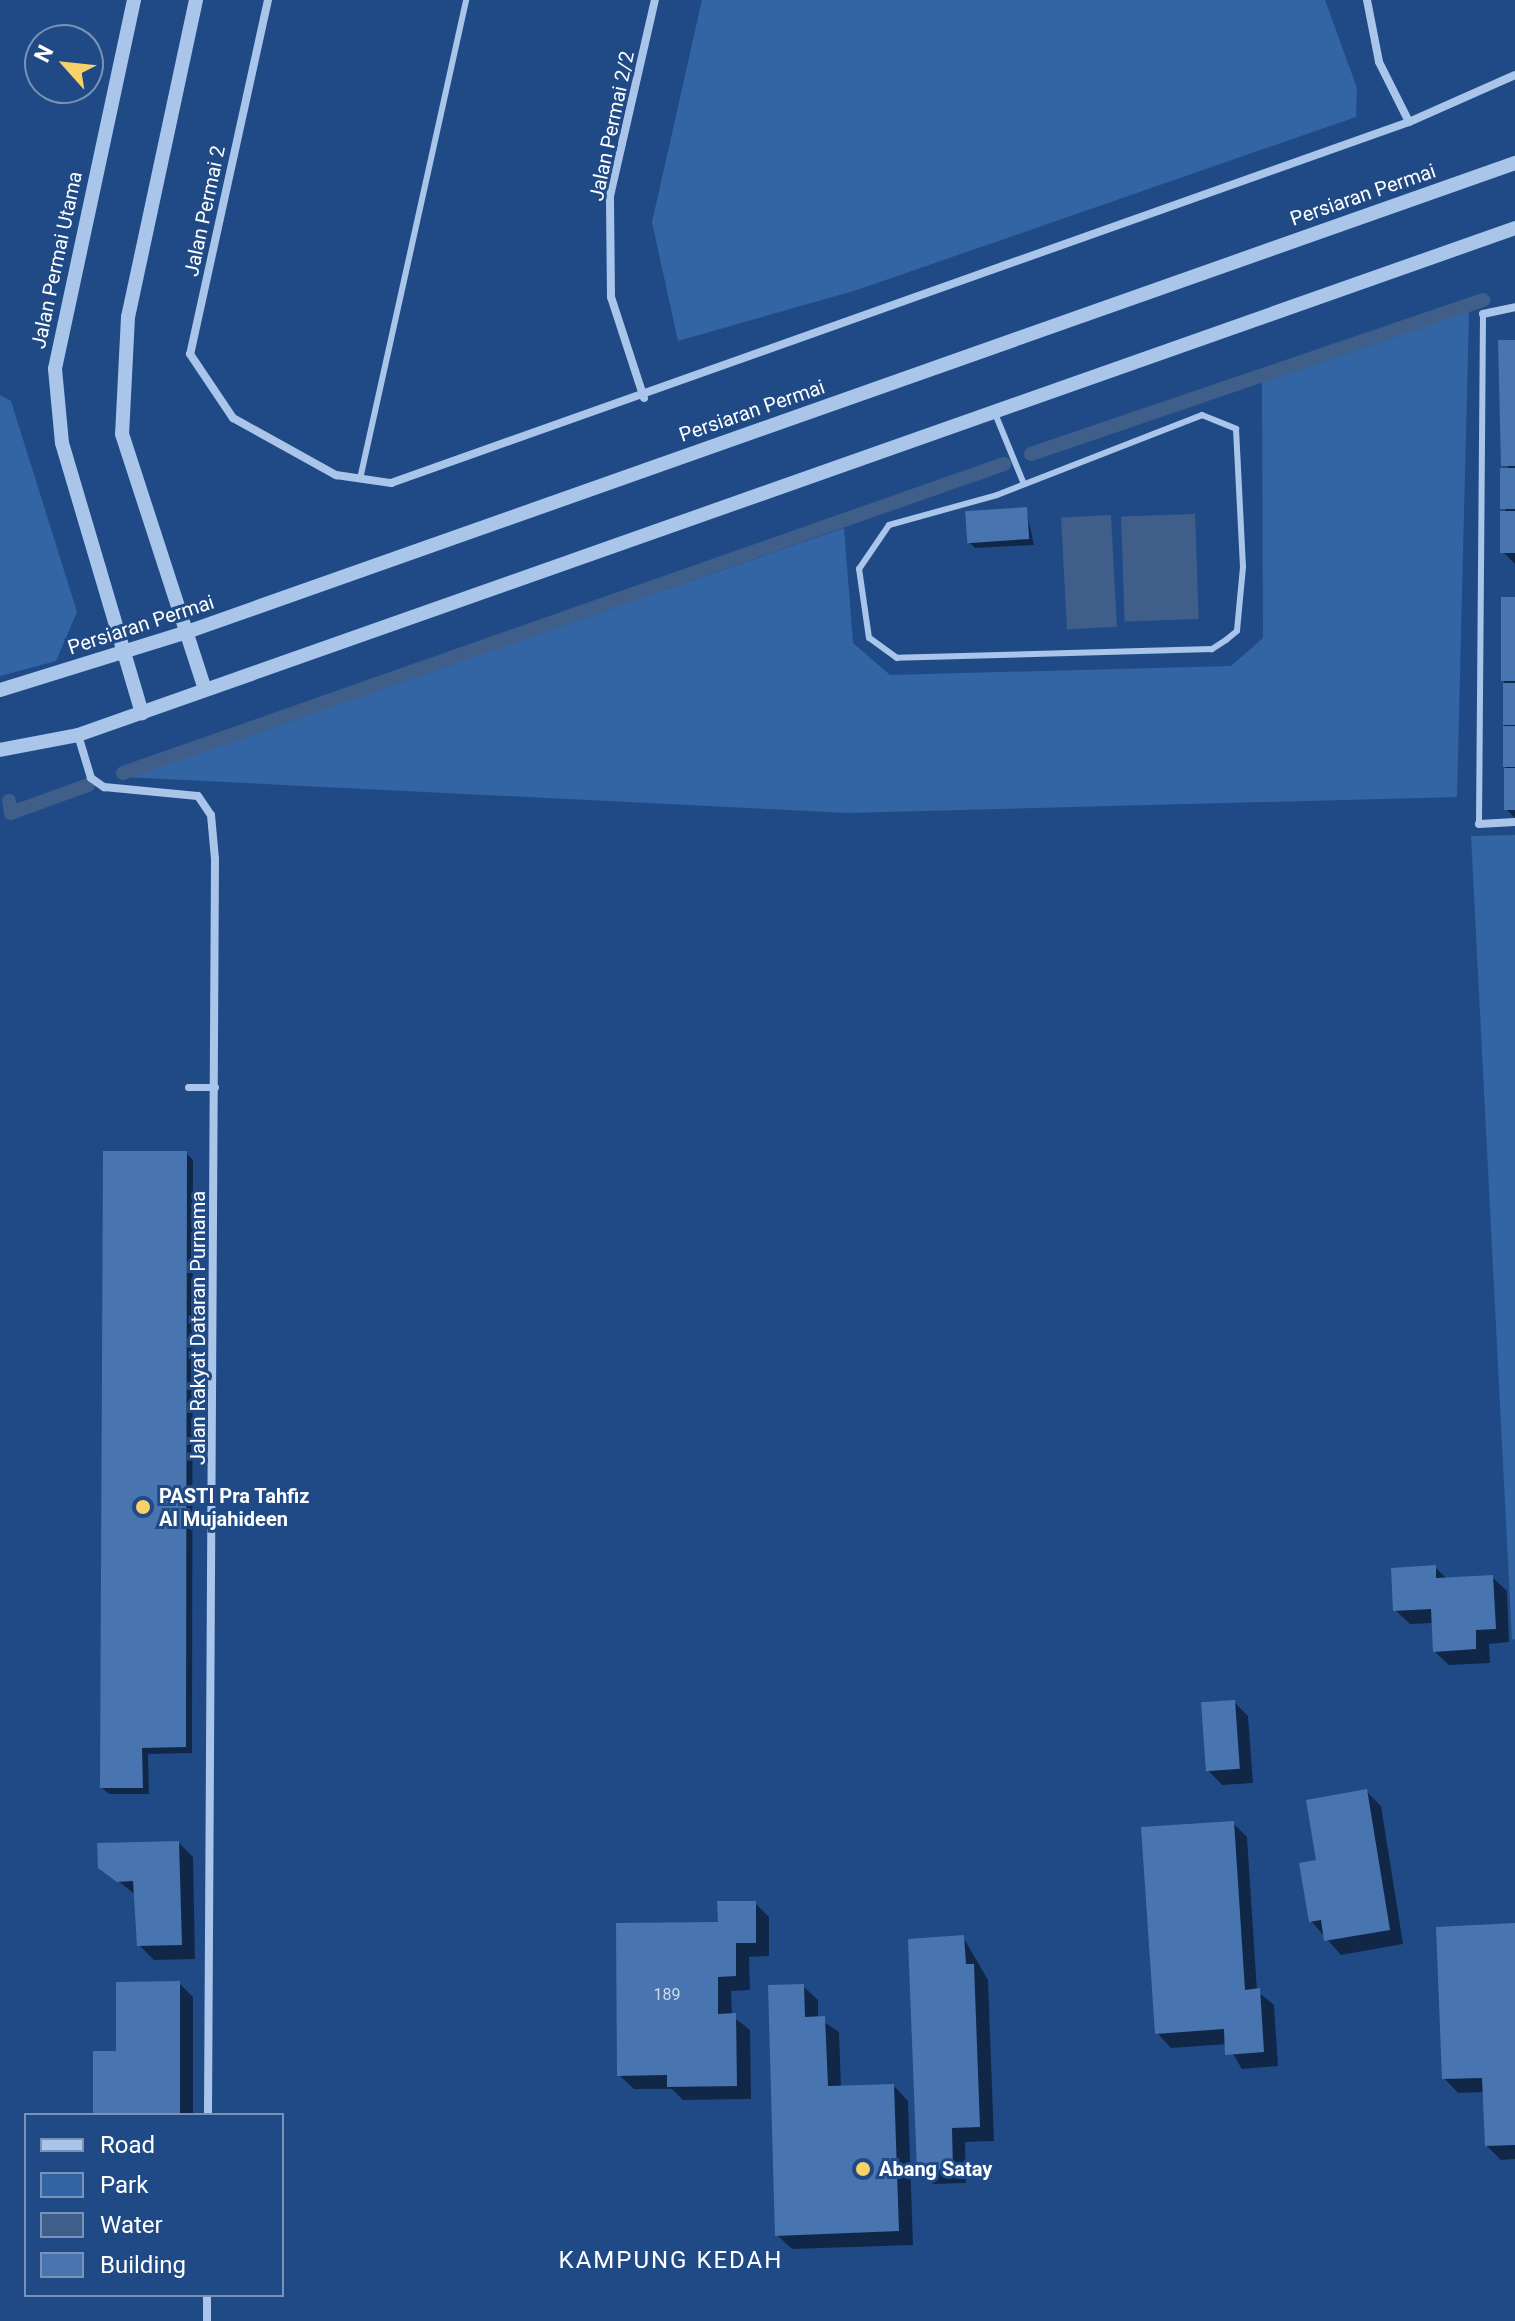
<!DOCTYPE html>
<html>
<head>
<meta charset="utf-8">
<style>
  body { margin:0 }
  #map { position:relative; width:1515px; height:2321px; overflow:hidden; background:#204a86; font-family:Roboto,sans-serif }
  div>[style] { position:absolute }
  .green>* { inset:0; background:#3364a4 }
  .water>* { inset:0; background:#3f5e89; transform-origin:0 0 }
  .shadow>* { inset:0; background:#0007 }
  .stream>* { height:14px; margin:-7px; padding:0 7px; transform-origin:7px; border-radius:7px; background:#3f5e89 }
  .building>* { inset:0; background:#4874af; transform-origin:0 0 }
  .service>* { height:6px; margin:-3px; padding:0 3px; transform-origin:3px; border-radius:3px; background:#a9c5ea }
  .pedestrian>* { height:7px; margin:-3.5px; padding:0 3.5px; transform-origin:3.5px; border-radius:3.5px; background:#a9c5ea }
  .minor>* { height:8px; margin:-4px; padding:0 4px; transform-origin:4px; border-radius:4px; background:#a9c5ea }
  .tertiary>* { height:14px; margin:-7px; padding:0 7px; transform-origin:7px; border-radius:7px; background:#a9c5ea }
  .dots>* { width:22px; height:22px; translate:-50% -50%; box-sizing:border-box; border:4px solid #204a86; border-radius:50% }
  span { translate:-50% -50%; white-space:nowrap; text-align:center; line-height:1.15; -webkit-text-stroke:6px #204a86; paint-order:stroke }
  .number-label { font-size:16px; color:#d1dceb }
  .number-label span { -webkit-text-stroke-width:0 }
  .street-label { font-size:20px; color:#fff }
  .poi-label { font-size:20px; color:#fff; font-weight:700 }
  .left { translate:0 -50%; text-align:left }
  .quarter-label { font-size:24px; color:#fff; letter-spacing:2px }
  .legend { position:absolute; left:24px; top:2113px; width:260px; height:184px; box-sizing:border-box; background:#204a86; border:2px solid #7992b6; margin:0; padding:10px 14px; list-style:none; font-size:24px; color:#fff }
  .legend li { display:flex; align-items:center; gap:16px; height:40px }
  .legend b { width:40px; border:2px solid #7992b6 }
  .north { position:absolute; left:24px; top:24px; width:80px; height:80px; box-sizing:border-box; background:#204a86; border:2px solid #7992b6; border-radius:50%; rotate:297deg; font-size:22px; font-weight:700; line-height:32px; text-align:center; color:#fff }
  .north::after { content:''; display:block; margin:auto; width:28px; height:36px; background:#f8d169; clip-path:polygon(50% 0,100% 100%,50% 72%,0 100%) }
</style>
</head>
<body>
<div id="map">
  <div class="green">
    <div style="clip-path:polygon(702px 0,1325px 0,1357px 88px,1356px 117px,857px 290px,678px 341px,652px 222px)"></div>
    <div style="clip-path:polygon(1469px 311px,1457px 797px,847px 813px,124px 777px,844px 528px,853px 643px,890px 675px,1231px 666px,1263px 638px,1262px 382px)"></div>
    <div style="clip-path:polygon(0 395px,11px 401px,77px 612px,56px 661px,0 676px)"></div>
    <div style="clip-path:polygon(1515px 835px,1515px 1639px,1512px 1640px,1471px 836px)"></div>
  </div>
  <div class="water">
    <div style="left:1195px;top:514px;width:105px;height:74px;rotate:88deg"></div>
    <div style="left:1111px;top:515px;width:112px;height:50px;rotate:87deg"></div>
  </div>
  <div class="shadow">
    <div style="clip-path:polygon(1515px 342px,1515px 564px,1503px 552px)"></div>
    <div style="clip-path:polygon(1026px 509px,1034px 545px,975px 548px,969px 542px)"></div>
    <div style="clip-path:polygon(1515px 599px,1515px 818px,1506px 809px,1504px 680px)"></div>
    <div style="clip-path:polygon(186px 1153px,193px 1160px,192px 1753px,148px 1754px,149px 1794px,109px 1794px,102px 1788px)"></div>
    <div style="clip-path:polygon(1435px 1567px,1447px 1579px,1492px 1577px,1507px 1591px,1509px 1642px,1489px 1644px,1490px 1663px,1449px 1665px,1434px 1651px,1433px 1623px,1410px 1624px,1395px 1610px)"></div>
    <div style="clip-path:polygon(1234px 1702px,1248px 1716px,1253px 1783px,1222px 1785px,1208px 1770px)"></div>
    <div style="clip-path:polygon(1367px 1792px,1381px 1806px,1403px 1944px,1341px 1955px,1311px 1921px,1318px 1862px)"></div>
    <div style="clip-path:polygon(1233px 1823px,1247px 1837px,1257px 1991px,1274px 2005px,1278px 2066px,1242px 2069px,1227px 2044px,1171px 2048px,1157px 2033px)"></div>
    <div style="clip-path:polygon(179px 1843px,193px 1857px,195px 1959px,154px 1960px,139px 1945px,136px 1895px,100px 1867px)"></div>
    <div style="clip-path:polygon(755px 1903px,769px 1917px,769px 1956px,749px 1957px,750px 1990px,731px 1991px,732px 2016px,750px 2030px,751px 2099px,683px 2100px,672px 2089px,634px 2089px,619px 2075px,720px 1924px)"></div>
    <div style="clip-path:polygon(1515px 1925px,1515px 2159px,1501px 2160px,1487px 2146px,1485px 2092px,1458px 2093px,1444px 2078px)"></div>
    <div style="clip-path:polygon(963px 1937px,988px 1980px,994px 2141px,965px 2142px,966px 2183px,933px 2184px,919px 2170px)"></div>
    <div style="clip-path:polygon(179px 1983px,193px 1997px,193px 2115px,95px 2115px,118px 2053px)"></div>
    <div style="clip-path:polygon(803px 1986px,818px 2000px,818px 2018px,839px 2032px,841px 2088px,894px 2086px,908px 2101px,913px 2245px,792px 2249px,777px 2235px)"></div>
  </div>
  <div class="stream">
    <div style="left:1031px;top:454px;width:478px;rotate:-18.8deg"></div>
    <div style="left:123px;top:773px;width:934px;rotate:-19.33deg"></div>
    <div style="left:9px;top:801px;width:12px;rotate:81deg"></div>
    <div style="left:11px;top:813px;width:82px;rotate:-20deg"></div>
  </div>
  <div class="building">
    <div style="clip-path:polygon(1498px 340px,1515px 340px,1515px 466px,1501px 466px)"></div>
    <div style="left:1500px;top:468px;width:15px;height:41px"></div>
    <div style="left:1027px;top:507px;width:32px;height:62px;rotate:86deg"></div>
    <div style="left:1515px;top:511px;width:42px;height:15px;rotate:90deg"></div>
    <div style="left:1515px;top:597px;width:84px;height:14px;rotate:90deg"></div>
    <div style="left:1503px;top:683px;width:12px;height:42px"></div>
    <div style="left:1503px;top:726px;width:12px;height:41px"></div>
    <div style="left:1515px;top:768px;width:42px;height:11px;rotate:90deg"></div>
    <div style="clip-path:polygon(103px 1151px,187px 1151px,186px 1747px,142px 1748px,143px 1788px,100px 1788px)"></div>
    <div style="clip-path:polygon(1436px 1565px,1436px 1578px,1493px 1575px,1496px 1629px,1476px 1630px,1476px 1649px,1433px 1652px,1431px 1609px,1393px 1611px,1391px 1568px)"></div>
    <div style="left:1235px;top:1700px;width:69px;height:34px;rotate:86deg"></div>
    <div style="clip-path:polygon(1367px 1789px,1390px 1930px,1324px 1941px,1321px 1920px,1309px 1922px,1299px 1863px,1316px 1860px,1306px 1800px)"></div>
    <div style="clip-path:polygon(1234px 1821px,1245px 1990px,1260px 1988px,1264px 2052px,1225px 2055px,1224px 2029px,1155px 2034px,1141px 1827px)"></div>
    <div style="clip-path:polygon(179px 1841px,182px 1945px,137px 1946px,133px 1881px,117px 1882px,98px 1868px,97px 1843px)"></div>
    <div style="clip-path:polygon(717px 1901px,756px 1901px,756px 1943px,736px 1943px,736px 1976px,718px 1977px,718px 2014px,736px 2013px,737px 2086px,667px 2087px,667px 2075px,617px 2076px,616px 1923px,718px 1922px)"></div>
    <div style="clip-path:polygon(1515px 1923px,1515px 2145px,1485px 2146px,1482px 2078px,1442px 2079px,1436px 1927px)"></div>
    <div style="clip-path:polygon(964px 1935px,966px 1964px,974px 1964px,980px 2127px,952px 2128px,953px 2169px,917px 2171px,908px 1939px)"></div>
    <div style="clip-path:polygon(180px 1981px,180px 2115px,93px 2115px,93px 2051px,116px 2051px,116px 1982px)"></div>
    <div style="clip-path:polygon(804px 1984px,805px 2017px,825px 2016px,828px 2086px,894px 2084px,899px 2231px,775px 2236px,768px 1985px)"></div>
  </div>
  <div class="service">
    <div style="left:994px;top:411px;width:79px;rotate:67.7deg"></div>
    <div style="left:1202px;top:415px;width:37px;rotate:22deg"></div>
    <div style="left:1236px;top:429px;width:138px;rotate:87.1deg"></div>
    <div style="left:1243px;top:567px;width:64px;rotate:95.4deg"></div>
    <div style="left:1237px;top:631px;width:14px;rotate:141deg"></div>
    <div style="left:1226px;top:640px;width:17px;rotate:147deg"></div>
    <div style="left:1212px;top:649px;width:315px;rotate:178.4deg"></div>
    <div style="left:897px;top:658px;width:34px;rotate:-144deg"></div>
    <div style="left:869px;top:638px;width:70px;rotate:-98.2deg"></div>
    <div style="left:859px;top:569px;width:53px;rotate:-55.7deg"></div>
    <div style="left:889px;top:525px;width:112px;rotate:-15.5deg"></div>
    <div style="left:997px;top:495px;width:220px;rotate:-21.3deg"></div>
    <div style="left:360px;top:479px;width:491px;rotate:-77.5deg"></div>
    <div style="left:1479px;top:824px;width:510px;rotate:-89.55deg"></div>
  </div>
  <div class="pedestrian">
    <div style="left:188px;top:1087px;width:27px"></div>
  </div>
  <div class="minor">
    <div style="left:268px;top:0;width:362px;rotate:102.4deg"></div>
    <div style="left:190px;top:354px;width:77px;rotate:56.1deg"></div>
    <div style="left:233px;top:418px;width:118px;rotate:29deg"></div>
    <div style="left:336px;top:475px;width:56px;rotate:8.3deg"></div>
    <div style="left:391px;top:483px;width:1080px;rotate:-19.53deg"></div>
    <div style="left:1409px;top:122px;width:116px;rotate:-23.9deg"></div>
    <div style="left:1367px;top:0;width:63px;rotate:79deg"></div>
    <div style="left:1379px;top:62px;width:67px;rotate:63.4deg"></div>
    <div style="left:1483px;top:314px;width:33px;rotate:-12deg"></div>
    <div style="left:644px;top:398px;width:106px;rotate:-108.1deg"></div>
    <div style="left:611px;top:297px;width:101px;rotate:-90.6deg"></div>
    <div style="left:610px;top:196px;width:201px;rotate:-77.1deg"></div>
    <div style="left:78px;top:735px;width:45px;rotate:73.2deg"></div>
    <div style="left:91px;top:778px;width:16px;rotate:35deg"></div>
    <div style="left:104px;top:787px;width:94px;rotate:5.5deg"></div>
    <div style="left:198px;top:796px;width:23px;rotate:56deg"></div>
    <div style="left:211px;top:815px;width:44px;rotate:84.8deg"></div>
    <div style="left:215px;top:859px;width:1256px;rotate:90.32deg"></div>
    <div style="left:1479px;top:824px;width:36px;rotate:-3deg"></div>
    <div style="left:207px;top:2321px;width:26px;rotate:-90deg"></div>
  </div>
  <div class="tertiary">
    <div style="left:134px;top:0;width:377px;rotate:102.1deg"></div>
    <div style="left:55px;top:369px;width:74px;rotate:84.6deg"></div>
    <div style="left:62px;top:443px;width:282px;rotate:73.5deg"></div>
    <div style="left:196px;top:0;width:324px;rotate:102.1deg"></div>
    <div style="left:128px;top:317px;width:117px;rotate:92.9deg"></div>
    <div style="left:122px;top:434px;width:268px;rotate:72deg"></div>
    <div style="left:0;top:690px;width:193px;rotate:-17.2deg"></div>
    <div style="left:184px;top:633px;width:1412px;rotate:-19.45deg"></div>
    <div style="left:0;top:750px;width:79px;rotate:-10.9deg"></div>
    <div style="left:78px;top:735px;width:1524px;rotate:-19.43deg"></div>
  </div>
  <div class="dots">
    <div style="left:143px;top:1507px;background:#f8d169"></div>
    <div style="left:863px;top:2169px;background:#f8d169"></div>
  </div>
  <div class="number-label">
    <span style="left:667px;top:1995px">189</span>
  </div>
  <div class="street-label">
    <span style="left:612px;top:126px;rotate:-78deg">Jalan Permai 2/2</span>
    <span style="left:1363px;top:195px;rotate:-19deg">Persiaran Permai</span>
    <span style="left:205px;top:211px;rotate:-78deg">Jalan Permai 2</span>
    <span style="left:57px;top:260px;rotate:-78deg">Jalan Permai Utama</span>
    <span style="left:752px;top:411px;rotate:-19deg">Persiaran Permai</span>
    <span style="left:141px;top:625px;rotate:-18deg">Persiaran Permai</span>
    <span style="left:198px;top:1328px;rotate:-90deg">Jalan Rakyat Dataran Purnama</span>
  </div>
  <div class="poi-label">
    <span class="left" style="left:159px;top:1508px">PASTI Pra Tahfiz<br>Al Mujahideen</span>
    <span class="left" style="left:879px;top:2169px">Abang Satay</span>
  </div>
  <div class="quarter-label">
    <span style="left:671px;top:2261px">KAMPUNG KEDAH</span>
  </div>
  <ul class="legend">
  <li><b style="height:10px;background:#a9c5ea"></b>Road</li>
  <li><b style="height:22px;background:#3364a4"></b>Park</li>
  <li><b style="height:22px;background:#3f5e89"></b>Water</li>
  <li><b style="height:22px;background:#4874af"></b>Building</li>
  </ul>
  <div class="north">N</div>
</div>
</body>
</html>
